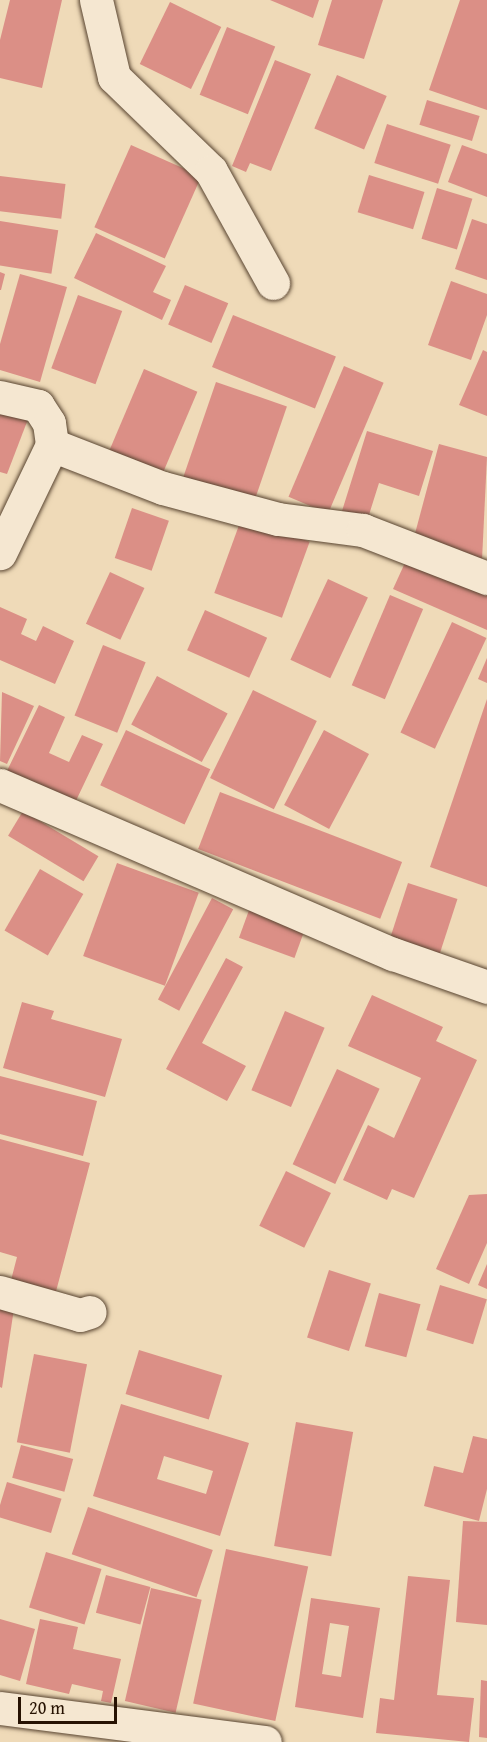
<!DOCTYPE html>
<html>
<head>
<meta charset="utf-8">
<style>
  body { margin:0 }
  #map { position:relative; width:487px; height:1742px; overflow:hidden; background:#efdab8; font-family:"Gentium Book Plus",serif }
  div>[style] { position:absolute }
  .building>* { inset:0; background:#db8f86; transform-origin:0 0 }
  .roads { filter:drop-shadow(0 0 2px #584430) drop-shadow(0 0 2px #584430) }
  .minor>* { height:33px; margin:-16.5px; padding:0 16.5px; transform-origin:16.5px; border-radius:16.5px; background:#f5e7d1 }
  span { translate:-50% -50%; white-space:nowrap; text-align:center; line-height:1.15; -webkit-text-stroke:5px #f5e7d1; paint-order:stroke }
  .scale { position:absolute; left:18px; top:1697px; width:99px; height:27px; box-sizing:border-box; border:3px solid #261202; border-top:0; padding-left:8px; font-size:18px; line-height:21px; white-space:nowrap; color:#261202; -webkit-text-stroke:4px #f5e7d1; paint-order:stroke }
</style>
</head>
<body>
<div id="map">
  <div class="building">
    <div style="clip-path:polygon(10px 0,62px 0,42px 88px,0 78px,0 40px)"></div>
    <div style="clip-path:polygon(270px 0,319px 0,313px 18px)"></div>
    <div style="clip-path:polygon(332px 0,383px 0,364px 59px,318px 45px)"></div>
    <div style="clip-path:polygon(460px 0,487px 0,487px 110px,429px 90px)"></div>
    <div style="left:170px;top:2px;width:57px;height:69px;rotate:26deg"></div>
    <div style="left:227px;top:27px;width:52px;height:73px;rotate:22deg"></div>
    <div style="clip-path:polygon(275px 60px,311px 74px,271px 171px,250px 163px,246px 172px,232px 166px)"></div>
    <div style="left:337px;top:75px;width:54px;height:58px;rotate:23deg"></div>
    <div style="left:427px;top:100px;width:55px;height:26px;rotate:17deg"></div>
    <div style="left:387px;top:124px;width:67px;height:41px;rotate:18deg"></div>
    <div style="left:131px;top:145px;width:77px;height:90px;rotate:24deg"></div>
    <div style="clip-path:polygon(462px 145px,487px 154px,487px 197px,448px 182px)"></div>
    <div style="left:369px;top:175px;width:58px;height:39px;rotate:17deg"></div>
    <div style="left:0;top:176px;width:66px;height:35px;rotate:7deg"></div>
    <div style="left:437px;top:188px;width:37px;height:53px;rotate:17deg"></div>
    <div style="clip-path:polygon(472px 219px,487px 224px,487px 280px,455px 269px)"></div>
    <div style="left:0;top:221px;width:59px;height:44px;rotate:9deg"></div>
    <div style="clip-path:polygon(96px 233px,166px 266px,153px 292px,171px 300px,162px 320px,74px 278px)"></div>
    <div style="clip-path:polygon(0 272px,5px 274px,1px 290px,0 290px)"></div>
    <div style="clip-path:polygon(20px 274px,67px 287px,40px 382px,0 370px,0 344px)"></div>
    <div style="clip-path:polygon(451px 281px,487px 294px,487px 315px,471px 360px,428px 345px)"></div>
    <div style="left:185px;top:285px;width:47px;height:43px;rotate:23deg"></div>
    <div style="left:78px;top:295px;width:47px;height:78px;rotate:20deg"></div>
    <div style="left:233px;top:315px;width:111px;height:56px;rotate:22deg"></div>
    <div style="clip-path:polygon(483px 350px,487px 352px,487px 416px,459px 405px)"></div>
    <div style="left:344px;top:366px;width:43px;height:142px;rotate:23deg"></div>
    <div style="left:144px;top:369px;width:58px;height:93px;rotate:23deg"></div>
    <div style="left:216px;top:382px;width:75px;height:102px;rotate:19deg"></div>
    <div style="clip-path:polygon(0 402px,30px 414px,7px 474px,0 472px)"></div>
    <div style="clip-path:polygon(367px 431px,433px 451px,419px 496px,379px 483px,368px 518px,342px 511px)"></div>
    <div style="clip-path:polygon(439px 444px,487px 457px,482px 560px,413px 541px)"></div>
    <div style="left:132px;top:508px;width:39px;height:53px;rotate:19deg"></div>
    <div style="left:242px;top:517px;width:72px;height:81px;rotate:20deg"></div>
    <div style="clip-path:polygon(409px 554px,487px 589px,487px 630px,393px 589px)"></div>
    <div style="left:110px;top:572px;width:38px;height:57px;rotate:25deg"></div>
    <div style="left:328px;top:579px;width:44px;height:89px;rotate:25deg"></div>
    <div style="left:390px;top:595px;width:36px;height:98px;rotate:23deg"></div>
    <div style="clip-path:polygon(0 607px,27px 619px,21px 634px,36px 641px,43px 626px,74px 641px,55px 684px,0 660px)"></div>
    <div style="left:205px;top:610px;width:68px;height:44px;rotate:24deg"></div>
    <div style="left:452px;top:622px;width:38px;height:122px;rotate:25deg"></div>
    <div style="left:103px;top:645px;width:46px;height:76px;rotate:22deg"></div>
    <div style="clip-path:polygon(487px 658px,487px 683px,478px 679px)"></div>
    <div style="left:157px;top:676px;width:80px;height:55px;rotate:28deg"></div>
    <div style="left:253px;top:690px;width:71px;height:98px;rotate:26deg"></div>
    <div style="clip-path:polygon(2px 692px,34px 706px,7px 764px,0 761px)"></div>
    <div style="clip-path:polygon(487px 699px,487px 887px,430px 867px)"></div>
    <div style="clip-path:polygon(39px 705px,65px 717px,49px 753px,69px 762px,82px 735px,103px 744px,73px 807px,5px 775px)"></div>
    <div style="left:126px;top:730px;width:93px;height:61px;rotate:25deg"></div>
    <div style="left:324px;top:730px;width:51px;height:85px;rotate:28deg"></div>
    <div style="left:220px;top:792px;width:195px;height:61px;rotate:21deg"></div>
    <div style="left:23px;top:811px;width:88px;height:29px;rotate:31deg"></div>
    <div style="left:117px;top:863px;width:87px;height:99px;rotate:20deg"></div>
    <div style="left:40px;top:869px;width:50px;height:71px;rotate:30deg"></div>
    <div style="left:408px;top:883px;width:52px;height:63px;rotate:18deg"></div>
    <div style="left:212px;top:898px;width:24px;height:115px;rotate:28deg"></div>
    <div style="left:252px;top:902px;width:59px;height:38px;rotate:20deg"></div>
    <div style="clip-path:polygon(226px 958px,243px 967px,202px 1043px,246px 1066px,227px 1101px,166px 1069px)"></div>
    <div style="clip-path:polygon(372px 995px,443px 1027px,436px 1041px,477px 1060px,414px 1198px,392px 1189px,387px 1200px,343px 1180px,368px 1125px,394px 1138px,421px 1078px,348px 1046px)"></div>
    <div style="clip-path:polygon(22px 1002px,54px 1011px,51px 1019px,122px 1039px,105px 1097px,3px 1068px)"></div>
    <div style="left:285px;top:1011px;width:43px;height:86px;rotate:23deg"></div>
    <div style="left:337px;top:1069px;width:47px;height:105px;rotate:25deg"></div>
    <div style="clip-path:polygon(0 1076px,97px 1101px,83px 1156px,0 1134px)"></div>
    <div style="clip-path:polygon(0 1139px,90px 1163px,54px 1299px,9px 1288px,17px 1257px,0 1252px)"></div>
    <div style="left:286px;top:1171px;width:50px;height:61px;rotate:26deg"></div>
    <div style="clip-path:polygon(487px 1194px,487px 1243px,469px 1284px,436px 1269px,469px 1195px)"></div>
    <div style="clip-path:polygon(487px 1264px,487px 1289px,478px 1285px)"></div>
    <div style="left:329px;top:1270px;width:44px;height:71px;rotate:18deg"></div>
    <div style="left:440px;top:1285px;width:49px;height:47px;rotate:17deg"></div>
    <div style="left:379px;top:1293px;width:43px;height:55px;rotate:15deg"></div>
    <div style="clip-path:polygon(0 1300px,15px 1302px,2px 1388px,0 1387px)"></div>
    <div style="left:139px;top:1350px;width:87px;height:46px;rotate:17deg"></div>
    <div style="left:34px;top:1354px;width:54px;height:90px;rotate:11deg"></div>
    <div style="clip-path:polygon(evenodd,121px 1404px,249px 1443px,220px 1536px,93px 1496px,121px 1404px,164px 1456px,213px 1471px,206px 1494px,157px 1479px,164px 1456px)"></div>
    <div style="left:296px;top:1422px;width:58px;height:126px;rotate:10deg"></div>
    <div style="clip-path:polygon(473px 1436px,487px 1439px,487px 1489px,479px 1521px,424px 1506px,434px 1466px,463px 1473px)"></div>
    <div style="left:21px;top:1445px;width:54px;height:34px;rotate:15deg"></div>
    <div style="left:7px;top:1482px;width:57px;height:36px;rotate:17deg"></div>
    <div style="left:88px;top:1507px;width:132px;height:50px;rotate:19deg"></div>
    <div style="clip-path:polygon(463px 1521px,487px 1522px,487px 1625px,456px 1622px)"></div>
    <div style="left:226px;top:1549px;width:84px;height:158px;rotate:12deg"></div>
    <div style="left:46px;top:1552px;width:58px;height:58px;rotate:17deg"></div>
    <div style="left:106px;top:1575px;width:46px;height:39px;rotate:15deg"></div>
    <div style="clip-path:polygon(408px 1576px,450px 1580px,437px 1695px,474px 1698px,469px 1742px,376px 1733px,380px 1698px,394px 1700px)"></div>
    <div style="left:151px;top:1588px;width:52px;height:116px;rotate:13deg"></div>
    <div style="clip-path:polygon(evenodd,311px 1598px,380px 1608px,363px 1718px,295px 1707px,311px 1598px,330px 1623px,349px 1626px,341px 1677px,322px 1674px,330px 1623px)"></div>
    <div style="clip-path:polygon(0 1619px,35px 1629px,20px 1681px,0 1675px)"></div>
    <div style="clip-path:polygon(40px 1619px,78px 1627px,73px 1649px,121px 1659px,111px 1703px,101px 1701px,103px 1691px,72px 1684px,69px 1694px,26px 1684px)"></div>
    <div style="clip-path:polygon(481px 1680px,487px 1681px,487px 1738px,479px 1737px)"></div>
  </div>
  <div class="roads">
    <div class="minor">
      <div style="left:96px;top:0;width:79px;rotate:76.8deg"></div>
      <div style="left:114px;top:77px;width:135px;rotate:44.1deg"></div>
      <div style="left:211px;top:171px;width:128px;rotate:61deg"></div>
      <div style="left:0;top:397px;width:39px;rotate:13deg"></div>
      <div style="left:38px;top:406px;width:20px;rotate:57deg"></div>
      <div style="left:49px;top:423px;width:22px;rotate:82deg"></div>
      <div style="left:52px;top:445px;width:120px;rotate:115.7deg"></div>
      <div style="left:52px;top:445px;width:119px;rotate:21.2deg"></div>
      <div style="left:163px;top:488px;width:119px;rotate:15.1deg"></div>
      <div style="left:278px;top:519px;width:86px;rotate:7.4deg"></div>
      <div style="left:363px;top:530px;width:133px;rotate:21.2deg"></div>
      <div style="left:0;top:785px;width:428px;rotate:23.3deg"></div>
      <div style="left:393px;top:954px;width:100px;rotate:19.3deg"></div>
      <div style="left:0;top:1292px;width:83px;rotate:16deg"></div>
      <div style="left:80px;top:1315px;width:10px;rotate:-17deg"></div>
      <div style="left:0;top:1708px;width:267px;rotate:7.3deg"></div>
    </div>
  </div>
  <div class="scale">20 m</div>
</div>
</body>
</html>
